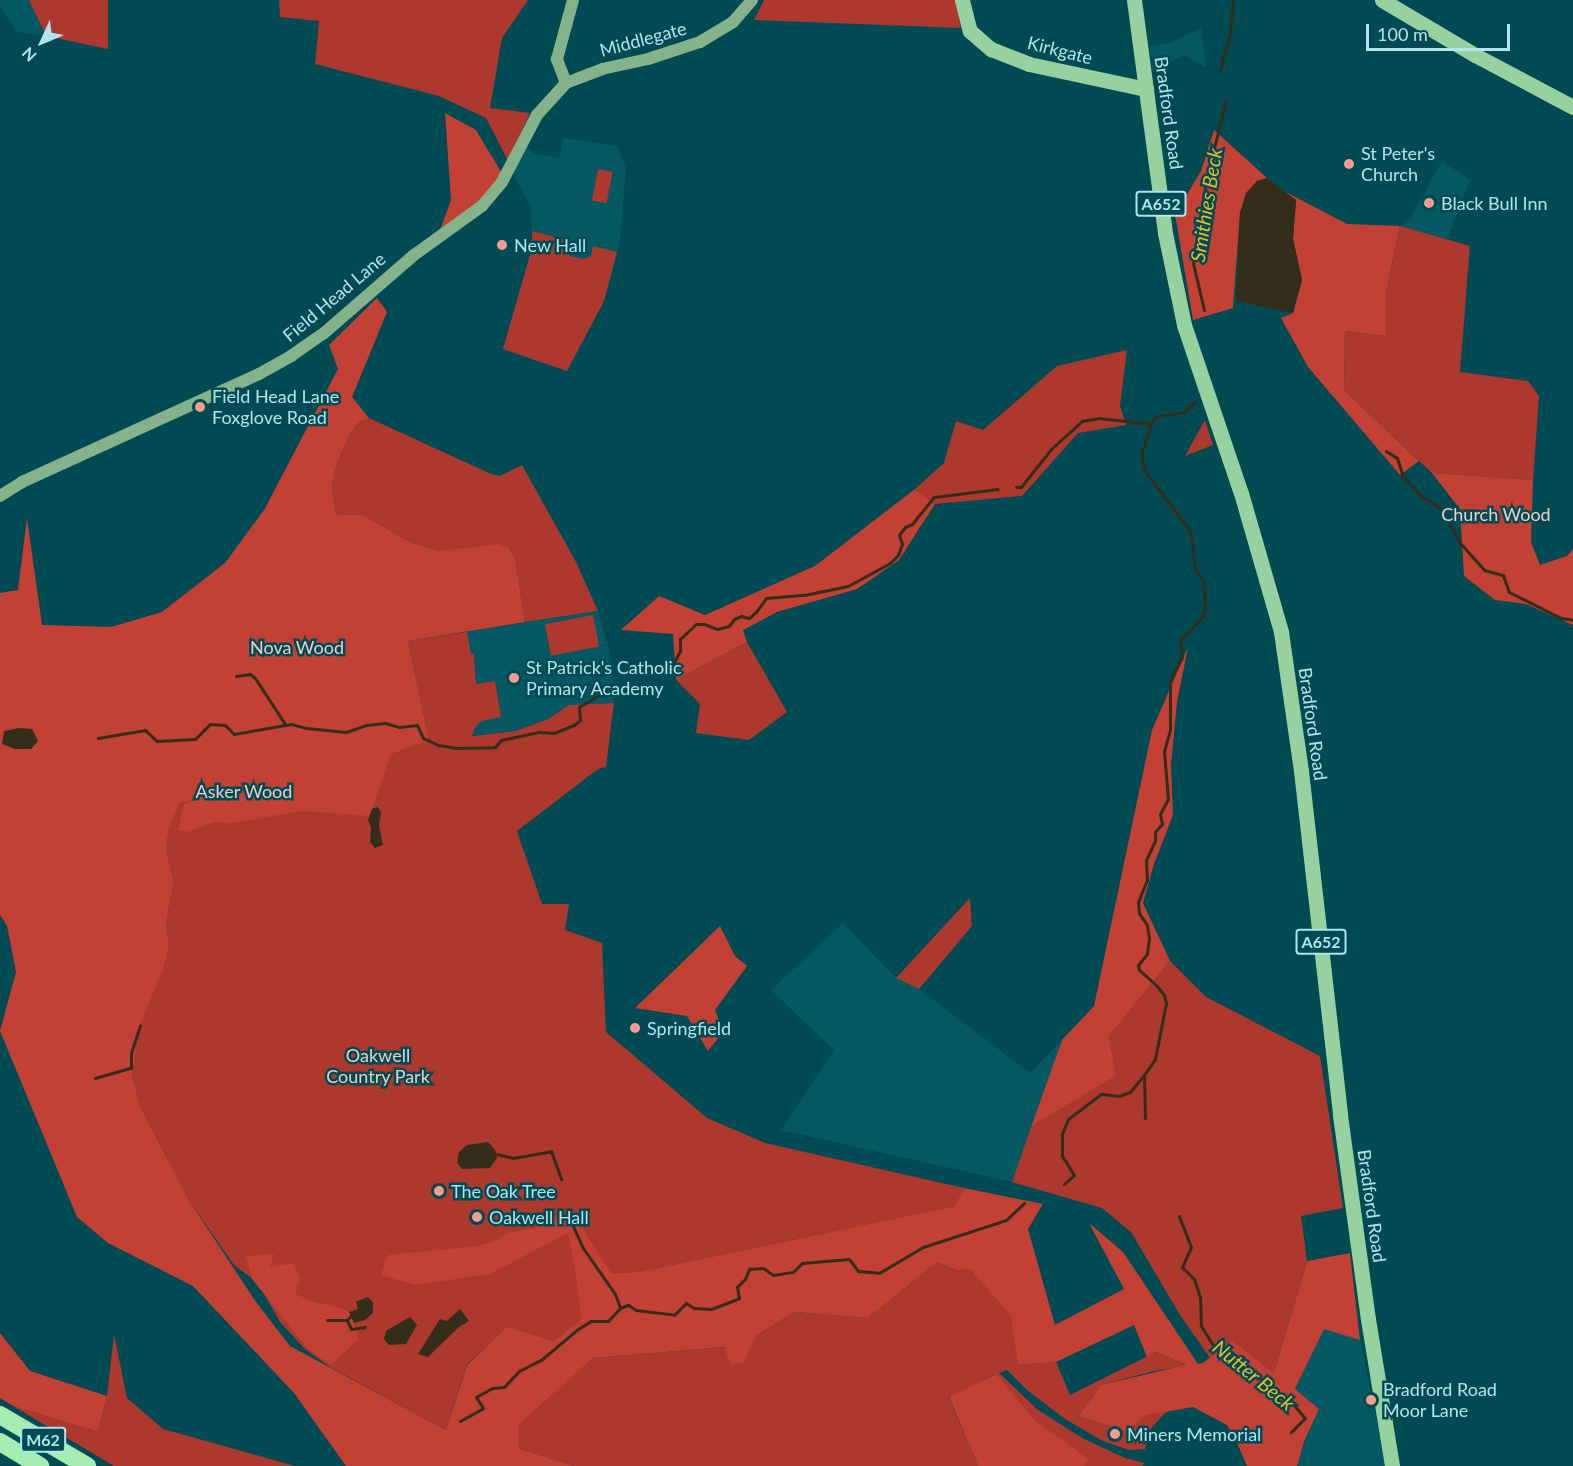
<!DOCTYPE html>
<html>
<head>
<meta charset="utf-8">
<style>
  body { margin:0 }
  #map { position:relative; width:1573px; height:1466px; overflow:hidden; background:#004a54; font-family:Lato,sans-serif }
  div>[style] { position:absolute }
  .built>* { inset:0; background:#045862 }
  .green>* { inset:0; background:#ac382e; transform-origin:0 0 }
  .forest>* { inset:0; background:#c24034 }
  .water>* { inset:0; background:#342d19 }
  .stream>* { height:3px; margin:-1.5px; padding:0 1.5px; transform-origin:1.5px; border-radius:1.5px; background:#342d19 }
  .secondary>* { height:12px; margin:-6px; padding:0 6px; transform-origin:6px; border-radius:6px; background:#84b28b }
  .primary>* { height:15px; margin:-7.5px; padding:0 7.5px; transform-origin:7.5px; border-radius:7.5px; background:#96d19f }
  .highway>* { height:18px; margin:-9px; padding:0 9px; transform-origin:9px; border-radius:9px; background:#a5edb1 }
  .dots>* { width:16px; height:16px; translate:-50% -50%; box-sizing:border-box; border:3px solid #004a54; border-radius:50% }
  span { translate:-50% -50%; white-space:nowrap; text-align:center; line-height:1.15; -webkit-text-stroke:5px #004a54; paint-order:stroke }
  .shield-label span { padding:2px 4px; background:#004a54; border:2px solid; border-radius:4px; -webkit-text-stroke-width:0 }
  .shield-label { font-size:16px; color:#b1e4ed; font-weight:700 }
  .street-label { font-size:18px; color:#b1e4ed }
  .poi-label { font-size:18px; color:#b1e4ed }
  .left { translate:0 -50%; text-align:left }
  .park-label { font-size:18px; color:#eeccc6 }
  .water-label { font-size:20px; color:#ecbc27; font-style:italic }
  .north { position:absolute; left:12px; top:12px; width:60px; height:60px; -webkit-text-stroke:4px #004a54; paint-order:stroke; rotate:226deg; font-size:16px; font-weight:700; line-height:24px; text-align:center; color:#b1e4ed }
  .north::after { content:''; display:block; margin:auto; width:21px; height:27px; background:#b1e4ed; clip-path:polygon(50% 0,100% 100%,50% 72%,0 100%) }
  .scale { position:absolute; left:1366px; top:24px; width:144px; height:27px; box-sizing:border-box; border:3px solid #b1e4ed; border-top:0; padding-left:8px; font-size:18px; line-height:21px; white-space:nowrap; color:#b1e4ed; -webkit-text-stroke:4px #004a54; paint-order:stroke }
</style>
</head>
<body>
<div id="map">
  <div class="built">
    <div style="clip-path:polygon(0 0,29px 0,46px 36px,17px 32px,0 6px)"></div>
    <div style="clip-path:polygon(1201px 28px,1206px 68px,1184px 55px,1171px 61px,1162px 75px,1152px 69px,1150px 47px,1170px 43px)"></div>
    <div style="clip-path:polygon(563px 138px,617px 146px,626px 168px,620px 242px,604px 301px,567px 371px,503px 349px,532px 247px,531px 207px,512px 172px,528px 147px,534px 154px,560px 158px)"></div>
    <div style="clip-path:polygon(1442px 161px,1470px 180px,1447px 239px,1400px 226px,1411px 217px)"></div>
    <div style="clip-path:polygon(598px 611px,610px 653px,614px 703px,569px 705px,548px 719px,516px 731px,429px 740px,408px 641px)"></div>
    <div style="clip-path:polygon(843px 923px,896px 978px,919px 989px,1030px 1073px,1062px 1040px,1012px 1182px,781px 1130px,834px 1050px,771px 990px)"></div>
    <div style="clip-path:polygon(1324px 1328px,1360px 1340px,1386px 1466px,1298px 1466px,1296px 1464px,1319px 1409px,1295px 1390px)"></div>
  </div>
  <div class="green">
    <div style="clip-path:polygon(29px 0,108px 0,108px 49px,46px 36px)"></div>
    <div style="clip-path:polygon(279px 0,528px 0,502px 38px,490px 108px,530px 113px,508px 161px,486px 118px,439px 96px,315px 64px,319px 21px,280px 17px)"></div>
    <div style="clip-path:polygon(764px 0,957px 0,961px 28px,754px 20px)"></div>
    <div style="left:598px;top:169px;width:15px;height:32px;rotate:11deg"></div>
    <div style="clip-path:polygon(1400px 226px,1470px 246px,1460px 372px,1528px 381px,1539px 396px,1533px 480px,1432px 473px,1344px 390px,1345px 331px,1386px 336px,1386px 293px)"></div>
    <div style="clip-path:polygon(532px 231px,566px 240px,565px 250px,570px 256px,584px 259px,591px 256px,593px 246px,617px 252px,604px 301px,567px 371px,503px 349px,532px 248px)"></div>
    <div style="clip-path:polygon(1127px 350px,1120px 406px,1126px 425px,1078px 433px,1022px 496px,935px 504px,915px 489px,944px 463px,956px 421px,983px 430px,1057px 366px)"></div>
    <div style="clip-path:polygon(369px 418px,491px 474px,500px 476px,522px 465px,576px 562px,598px 611px,525px 622px,515px 558px,510px 549px,439px 551px,410px 542px,363px 515px,336px 514px,332px 486px,337px 464px,350px 434px,359px 422px)"></div>
    <div style="clip-path:polygon(1205px 420px,1213px 445px,1185px 456px)"></div>
    <div style="left:593px;top:615px;width:32px;height:49px;rotate:79deg"></div>
    <div style="clip-path:polygon(467px 632px,471px 654px,474px 654px,476px 684px,495px 681px,501px 717px,482px 721px,476px 726px,472px 736px,516px 731px,548px 719px,569px 705px,614px 703px,606px 767px,598px 769px,517px 831px,542px 904px,569px 904px,565px 930px,602px 943px,606px 1032px,707px 1118px,765px 1143px,964px 1188px,956px 1206px,638px 1272px,611px 1273px,581px 1319px,553px 1341px,507px 1328px,467px 1364px,446px 1430px,330px 1367px,305px 1349px,280px 1322px,258px 1283px,234px 1265px,190px 1202px,141px 1108px,132px 1076px,137px 1029px,169px 944px,166px 924px,174px 881px,166px 850px,173px 798px,429px 740px,408px 641px)"></div>
    <div style="clip-path:polygon(747px 642px,787px 712px,749px 740px,696px 733px,700px 704px,676px 680px)"></div>
    <div style="clip-path:polygon(970px 898px,972px 926px,919px 989px,896px 978px)"></div>
    <div style="clip-path:polygon(1170px 961px,1206px 997px,1320px 1056px,1343px 1208px,1301px 1216px,1307px 1261px,1274px 1373px,1232px 1340px,1210px 1358px,1180px 1315px,1131px 1232px,1102px 1208px,1012px 1182px,1031px 1127px,1116px 1076px,1109px 1036px)"></div>
    <div style="clip-path:polygon(937px 1262px,958px 1271px,970px 1269px,1015px 1320px,1018px 1365px,1056px 1362px,1070px 1395px,1156px 1352px,1187px 1366px,1154px 1371px,1101px 1385px,1078px 1416px,1125px 1431px,1147px 1415px,1181px 1407px,1165px 1413px,1152px 1427px,1145px 1449px,1129px 1450px,1101px 1440px,1065px 1419px,1027px 1390px,1007px 1370px,999px 1373px,1037px 1409px,1082px 1438px,1125px 1458px,1145px 1463px,1142px 1466px,1038px 1466px,1056px 1436px,1035px 1420px,995px 1374px,949px 1398px,978px 1466px,574px 1466px,518px 1448px,518px 1424px,593px 1358px,726px 1347px,756px 1336px,794px 1312px,868px 1318px)"></div>
    <div style="clip-path:polygon(114px 1334px,127px 1398px,163px 1429px,295px 1466px,114px 1466px,13px 1406px,98px 1432px,107px 1396px)"></div>
  </div>
  <div class="forest">
    <div style="clip-path:polygon(445px 113px,476px 130px,503px 175px,479px 204px,439px 233px,451px 200px)"></div>
    <div style="clip-path:polygon(1214px 130px,1267px 178px,1257px 181px,1240px 212px,1233px 308px,1193px 320px,1175px 214px,1201px 171px)"></div>
    <div style="clip-path:polygon(1284px 191px,1347px 224px,1400px 226px,1386px 293px,1386px 336px,1345px 331px,1344px 390px,1419px 461px,1400px 475px,1308px 367px,1281px 318px,1293px 313px,1302px 280px,1293px 239px,1296px 200px)"></div>
    <div style="clip-path:polygon(377px 298px,387px 312px,352px 397px,369px 418px,359px 422px,350px 434px,337px 464px,332px 486px,336px 514px,363px 515px,410px 542px,439px 551px,499px 544px,510px 549px,515px 558px,525px 622px,408px 641px,429px 740px,391px 754px,370px 816px,302px 811px,232px 823px,214px 822px,188px 832px,178px 830px,184px 805px,197px 799px,179px 803px,169px 829px,166px 850px,174px 881px,166px 924px,169px 944px,164px 966px,138px 1030px,132px 1076px,141px 1108px,190px 1202px,256px 1302px,290px 1346px,446px 1430px,467px 1365px,507px 1327px,553px 1341px,581px 1319px,576px 1274px,568px 1233px,490px 1274px,416px 1285px,381px 1275px,388px 1255px,477px 1246px,498px 1240px,507px 1233px,536px 1228px,561px 1215px,582px 1228px,611px 1273px,638px 1272px,955px 1206px,964px 1188px,1043px 1204px,1028px 1229px,1055px 1325px,1124px 1289px,1089px 1223px,1123px 1252px,1198px 1364px,1203px 1363px,1232px 1340px,1274px 1373px,1307px 1261px,1350px 1253px,1360px 1340px,1324px 1329px,1295px 1389px,1319px 1409px,1304px 1442px,1297px 1466px,1247px 1466px,1234px 1436px,1227px 1425px,1193px 1407px,1147px 1415px,1125px 1431px,1078px 1416px,1101px 1385px,1186px 1365px,1156px 1352px,1147px 1357px,1134px 1325px,1056px 1362px,1018px 1365px,1011px 1316px,970px 1269px,958px 1271px,937px 1262px,868px 1318px,794px 1312px,756px 1336px,744px 1362px,730px 1364px,725px 1347px,593px 1358px,518px 1425px,518px 1448px,574px 1466px,346px 1466px,294px 1393px,193px 1286px,108px 1243px,77px 1217px,0 1031px,16px 972px,7px 926px,0 915px,0 593px,18px 590px,27px 518px,42px 625px,111px 627px,162px 612px,225px 563px,264px 510px,338px 369px,329px 345px)"></div>
    <div style="clip-path:polygon(1432px 473px,1533px 480px,1531px 542px,1540px 565px,1567px 556px,1573px 549px,1573px 625px,1526px 604px,1495px 600px,1464px 576px,1460px 509px)"></div>
    <div style="clip-path:polygon(915px 489px,935px 504px,899px 560px,857px 589px,777px 612px,743px 630px,747px 642px,676px 680px,673px 634px,621px 630px,659px 596px,705px 615px,815px 566px)"></div>
    <div style="clip-path:polygon(1188px 647px,1177px 702px,1171px 764px,1173px 815px,1154px 864px,1143px 903px,1170px 961px,1109px 1036px,1116px 1076px,1031px 1127px,1062px 1040px,1094px 1006px,1152px 730px)"></div>
    <div style="clip-path:polygon(720px 926px,735px 956px,747px 966px,715px 1010px,723px 1032px,708px 1051px,687px 1016px,635px 1008px)"></div>
    <div style="clip-path:polygon(274px 1254px,270px 1267px,294px 1263px,300px 1279px,295px 1294px,315px 1302px,347px 1310px,351px 1316px,359px 1339px,331px 1365px,307px 1348px,252px 1279px,246px 1256px)"></div>
    <div style="clip-path:polygon(0 1333px,30px 1371px,107px 1396px,98px 1432px,13px 1406px,0 1398px)"></div>
    <div style="clip-path:polygon(996px 1374px,1035px 1420px,1088px 1459px,1085px 1466px,978px 1466px,949px 1397px)"></div>
  </div>
  <div class="water">
    <div style="clip-path:polygon(1267px 178px,1296px 200px,1293px 239px,1302px 280px,1293px 313px,1236px 301px,1240px 213px,1246px 193px,1257px 181px)"></div>
    <div style="clip-path:polygon(18px 728px,32px 729px,38px 741px,31px 749px,15px 749px,2px 744px,4px 731px)"></div>
    <div style="clip-path:polygon(377px 807px,381px 812px,379px 825px,383px 845px,375px 848px,370px 842px,371px 827px,368px 820px,372px 809px)"></div>
    <div style="clip-path:polygon(488px 1142px,495px 1150px,497px 1158px,490px 1168px,462px 1169px,457px 1163px,459px 1152px,467px 1145px)"></div>
    <div style="clip-path:polygon(367px 1297px,373px 1302px,373px 1313px,365px 1320px,354px 1323px,349px 1312px,358px 1309px,356px 1302px)"></div>
    <div style="clip-path:polygon(460px 1309px,469px 1321px,459px 1327px,428px 1357px,418px 1354px,440px 1319px,447px 1321px)"></div>
    <div style="clip-path:polygon(410px 1317px,417px 1325px,406px 1344px,389px 1345px,384px 1339px,386px 1331px)"></div>
  </div>
  <div class="stream">
    <div style="left:1220px;top:70px;width:38px;rotate:-75deg"></div>
    <div style="left:1230px;top:33px;width:33px;rotate:-85deg"></div>
    <div style="left:1204px;top:310px;width:48px;rotate:-103.2deg"></div>
    <div style="left:1193px;top:263px;width:88px;rotate:-80.9deg"></div>
    <div style="left:1207px;top:176px;width:78px;rotate:-76deg"></div>
    <div style="left:1386px;top:451px;width:13px;rotate:32deg"></div>
    <div style="left:1397px;top:458px;width:19px;rotate:72deg"></div>
    <div style="left:1403px;top:476px;width:28px;rotate:49deg"></div>
    <div style="left:1421px;top:497px;width:17px;rotate:25deg"></div>
    <div style="left:1436px;top:504px;width:14px;rotate:51deg"></div>
    <div style="left:1445px;top:515px;width:32px;rotate:62deg"></div>
    <div style="left:1460px;top:543px;width:36px;rotate:48deg"></div>
    <div style="left:1484px;top:570px;width:20px;rotate:15deg"></div>
    <div style="left:1503px;top:575px;width:18px;rotate:71deg"></div>
    <div style="left:1509px;top:592px;width:58px;rotate:26.6deg"></div>
    <div style="left:1561px;top:618px;width:12px;rotate:9deg"></div>
    <div style="left:1016px;top:487px;width:5px"></div>
    <div style="left:1021px;top:487px;width:48px;rotate:-51.7deg"></div>
    <div style="left:1051px;top:449px;width:42px;rotate:-42.1deg"></div>
    <div style="left:1082px;top:421px;width:17px;rotate:-10deg"></div>
    <div style="left:1099px;top:418px;width:52px;rotate:6.6deg"></div>
    <div style="left:650px;top:667px;width:19px"></div>
    <div style="left:669px;top:667px;width:5px;rotate:-37deg"></div>
    <div style="left:673px;top:664px;width:15px;rotate:-62deg"></div>
    <div style="left:680px;top:651px;width:12px;rotate:-90deg"></div>
    <div style="left:680px;top:639px;width:22px;rotate:-43deg"></div>
    <div style="left:696px;top:624px;width:8px"></div>
    <div style="left:704px;top:624px;width:14px;rotate:21deg"></div>
    <div style="left:717px;top:629px;width:12px;rotate:-14deg"></div>
    <div style="left:729px;top:626px;width:9px;rotate:-54deg"></div>
    <div style="left:734px;top:619px;width:8px;rotate:-23deg"></div>
    <div style="left:741px;top:616px;width:8px;rotate:14deg"></div>
    <div style="left:749px;top:618px;width:9px;rotate:-41deg"></div>
    <div style="left:756px;top:612px;width:17px;rotate:-54deg"></div>
    <div style="left:766px;top:598px;width:38px;rotate:-5deg"></div>
    <div style="left:804px;top:595px;width:45px;rotate:-11.6deg"></div>
    <div style="left:848px;top:586px;width:48px;rotate:-28.7deg"></div>
    <div style="left:890px;top:563px;width:11px;rotate:-45deg"></div>
    <div style="left:898px;top:555px;width:12px;rotate:-70deg"></div>
    <div style="left:902px;top:544px;width:9px;rotate:-108deg"></div>
    <div style="left:899px;top:535px;width:10px;rotate:-53deg"></div>
    <div style="left:905px;top:527px;width:8px;rotate:-23deg"></div>
    <div style="left:912px;top:524px;width:35px;rotate:-51deg"></div>
    <div style="left:934px;top:497px;width:64px;rotate:-7.1deg"></div>
    <div style="left:236px;top:676px;width:14px;rotate:-8deg"></div>
    <div style="left:250px;top:674px;width:6px;rotate:39deg"></div>
    <div style="left:255px;top:678px;width:55px;rotate:56.9deg"></div>
    <div style="left:98px;top:738px;width:48px;rotate:-9.7deg"></div>
    <div style="left:145px;top:730px;width:16px;rotate:43deg"></div>
    <div style="left:157px;top:741px;width:38px;rotate:-3deg"></div>
    <div style="left:195px;top:739px;width:21px;rotate:-45deg"></div>
    <div style="left:210px;top:724px;width:15px;rotate:4deg"></div>
    <div style="left:225px;top:725px;width:13px;rotate:45deg"></div>
    <div style="left:234px;top:734px;width:58px;rotate:-10deg"></div>
    <div style="left:291px;top:724px;width:16px;rotate:15deg"></div>
    <div style="left:306px;top:728px;width:40px;rotate:5.7deg"></div>
    <div style="left:346px;top:732px;width:21px;rotate:-19deg"></div>
    <div style="left:366px;top:725px;width:19px;rotate:-6deg"></div>
    <div style="left:385px;top:723px;width:15px;rotate:16deg"></div>
    <div style="left:399px;top:727px;width:18px;rotate:-6deg"></div>
    <div style="left:417px;top:725px;width:14px;rotate:65deg"></div>
    <div style="left:423px;top:738px;width:17px;rotate:25deg"></div>
    <div style="left:438px;top:745px;width:18px;rotate:9deg"></div>
    <div style="left:456px;top:748px;width:39px;rotate:-1deg"></div>
    <div style="left:495px;top:747px;width:9px;rotate:-49deg"></div>
    <div style="left:501px;top:740px;width:39px;rotate:-12deg"></div>
    <div style="left:539px;top:732px;width:15px;rotate:4deg"></div>
    <div style="left:554px;top:733px;width:22px;rotate:-22deg"></div>
    <div style="left:574px;top:725px;width:8px;rotate:-40deg"></div>
    <div style="left:580px;top:720px;width:13px;rotate:-94deg"></div>
    <div style="left:579px;top:707px;width:27px;rotate:-31deg"></div>
    <div style="left:1144px;top:1075px;width:43px;rotate:88.7deg"></div>
    <div style="left:95px;top:1078px;width:37px;rotate:-16deg"></div>
    <div style="left:131px;top:1068px;width:15px;rotate:-90deg"></div>
    <div style="left:131px;top:1053px;width:29px;rotate:-72deg"></div>
    <div style="left:497px;top:1154px;width:16px;rotate:14deg"></div>
    <div style="left:513px;top:1158px;width:39px;rotate:-10deg"></div>
    <div style="left:551px;top:1151px;width:30px;rotate:70deg"></div>
    <div style="left:1064px;top:1184px;width:13px;rotate:-42deg"></div>
    <div style="left:1074px;top:1175px;width:22px;rotate:-122deg"></div>
    <div style="left:1062px;top:1156px;width:22px;rotate:-90deg"></div>
    <div style="left:1062px;top:1134px;width:16px;rotate:-68deg"></div>
    <div style="left:1068px;top:1119px;width:41px;rotate:-37.1deg"></div>
    <div style="left:1101px;top:1094px;width:18px;rotate:6deg"></div>
    <div style="left:1119px;top:1096px;width:12px;rotate:-20deg"></div>
    <div style="left:1130px;top:1092px;width:22px;rotate:-51deg"></div>
    <div style="left:1144px;top:1075px;width:19px;rotate:-55deg"></div>
    <div style="left:1155px;top:1059px;width:57px;rotate:-78.9deg"></div>
    <div style="left:1166px;top:1003px;width:8px;rotate:-104deg"></div>
    <div style="left:1164px;top:995px;width:11px;rotate:-128deg"></div>
    <div style="left:1157px;top:986px;width:24px;rotate:-138deg"></div>
    <div style="left:1139px;top:970px;width:5px;rotate:-101deg"></div>
    <div style="left:1138px;top:965px;width:14px;rotate:-51deg"></div>
    <div style="left:1147px;top:954px;width:16px;rotate:-83deg"></div>
    <div style="left:1149px;top:938px;width:13px;rotate:-99deg"></div>
    <div style="left:1147px;top:925px;width:14px;rotate:-124deg"></div>
    <div style="left:1139px;top:913px;width:11px;rotate:-95deg"></div>
    <div style="left:1138px;top:902px;width:24px;rotate:-68deg"></div>
    <div style="left:1147px;top:880px;width:20px;rotate:-93deg"></div>
    <div style="left:1146px;top:860px;width:21px;rotate:-65deg"></div>
    <div style="left:1155px;top:841px;width:9px;rotate:-90deg"></div>
    <div style="left:1155px;top:832px;width:11px;rotate:-49deg"></div>
    <div style="left:1162px;top:824px;width:10px;rotate:-101deg"></div>
    <div style="left:1160px;top:814px;width:17px;rotate:-62deg"></div>
    <div style="left:1168px;top:799px;width:48px;rotate:-94.8deg"></div>
    <div style="left:1164px;top:751px;width:22px;rotate:-74deg"></div>
    <div style="left:1170px;top:730px;width:50px;rotate:-90deg"></div>
    <div style="left:1170px;top:680px;width:26px;rotate:-62deg"></div>
    <div style="left:1182px;top:657px;width:17px;rotate:-97deg"></div>
    <div style="left:1180px;top:640px;width:33px;rotate:-46deg"></div>
    <div style="left:1203px;top:616px;width:8px;rotate:-76deg"></div>
    <div style="left:1205px;top:608px;width:28px;rotate:-94deg"></div>
    <div style="left:1203px;top:580px;width:13px;rotate:-129deg"></div>
    <div style="left:1195px;top:570px;width:39px;rotate:-97deg"></div>
    <div style="left:1190px;top:531px;width:75px;rotate:-126.9deg"></div>
    <div style="left:1145px;top:471px;width:16px;rotate:-104deg"></div>
    <div style="left:1141px;top:455px;width:35px;rotate:-72deg"></div>
    <div style="left:1152px;top:422px;width:6px;rotate:-51deg"></div>
    <div style="left:1156px;top:417px;width:28px;rotate:-10deg"></div>
    <div style="left:1184px;top:412px;width:15px;rotate:-42deg"></div>
    <div style="left:1179px;top:1216px;width:33px;rotate:69deg"></div>
    <div style="left:1191px;top:1247px;width:22px;rotate:114deg"></div>
    <div style="left:1182px;top:1267px;width:17px;rotate:45deg"></div>
    <div style="left:1194px;top:1279px;width:19px;rotate:72deg"></div>
    <div style="left:1200px;top:1297px;width:29px;rotate:88deg"></div>
    <div style="left:1201px;top:1326px;width:25px;rotate:58deg"></div>
    <div style="left:1214px;top:1347px;width:17px;rotate:28deg"></div>
    <div style="left:1229px;top:1355px;width:23px;rotate:43deg"></div>
    <div style="left:1246px;top:1371px;width:14px;rotate:25deg"></div>
    <div style="left:1259px;top:1377px;width:18px;rotate:47deg"></div>
    <div style="left:1271px;top:1390px;width:19px;rotate:25deg"></div>
    <div style="left:1288px;top:1398px;width:26px;rotate:50deg"></div>
    <div style="left:1305px;top:1418px;width:20px;rotate:135deg"></div>
    <div style="left:573px;top:1226px;width:24px;rotate:66deg"></div>
    <div style="left:583px;top:1248px;width:56px;rotate:55.2deg"></div>
    <div style="left:615px;top:1294px;width:15px;rotate:70deg"></div>
    <div style="left:327px;top:1320px;width:20px"></div>
    <div style="left:347px;top:1320px;width:6px;rotate:-45deg"></div>
    <div style="left:347px;top:1320px;width:10px;rotate:66deg"></div>
    <div style="left:351px;top:1329px;width:14px;rotate:-8deg"></div>
    <div style="left:460px;top:1421px;width:26px;rotate:-29deg"></div>
    <div style="left:483px;top:1408px;width:13px;rotate:-122deg"></div>
    <div style="left:476px;top:1397px;width:18px;rotate:-29deg"></div>
    <div style="left:492px;top:1388px;width:12px;rotate:-5deg"></div>
    <div style="left:504px;top:1387px;width:22px;rotate:-47deg"></div>
    <div style="left:519px;top:1371px;width:25px;rotate:-27deg"></div>
    <div style="left:541px;top:1360px;width:48px;rotate:-40deg"></div>
    <div style="left:578px;top:1329px;width:15px;rotate:-32deg"></div>
    <div style="left:591px;top:1321px;width:17px"></div>
    <div style="left:608px;top:1321px;width:18px;rotate:-47deg"></div>
    <div style="left:620px;top:1308px;width:9px;rotate:-21deg"></div>
    <div style="left:628px;top:1305px;width:9px;rotate:32deg"></div>
    <div style="left:636px;top:1310px;width:38px;rotate:7deg"></div>
    <div style="left:674px;top:1315px;width:17px;rotate:-45deg"></div>
    <div style="left:686px;top:1303px;width:9px;rotate:32deg"></div>
    <div style="left:694px;top:1308px;width:17px;rotate:3deg"></div>
    <div style="left:711px;top:1309px;width:30px;rotate:-21deg"></div>
    <div style="left:739px;top:1298px;width:11px;rotate:-100deg"></div>
    <div style="left:737px;top:1287px;width:11px;rotate:-45deg"></div>
    <div style="left:745px;top:1279px;width:11px;rotate:-68deg"></div>
    <div style="left:749px;top:1269px;width:14px;rotate:-4deg"></div>
    <div style="left:763px;top:1268px;width:12px;rotate:35deg"></div>
    <div style="left:773px;top:1275px;width:20px;rotate:-9deg"></div>
    <div style="left:793px;top:1272px;width:13px;rotate:-45deg"></div>
    <div style="left:802px;top:1263px;width:47px;rotate:-4.9deg"></div>
    <div style="left:849px;top:1259px;width:15px;rotate:53deg"></div>
    <div style="left:858px;top:1271px;width:21px;rotate:5deg"></div>
    <div style="left:879px;top:1273px;width:51px;rotate:-30.6deg"></div>
    <div style="left:923px;top:1247px;width:87px;rotate:-18deg"></div>
    <div style="left:1006px;top:1220px;width:25px;rotate:-43deg"></div>
  </div>
  <div class="secondary">
    <div style="left:566px;top:83px;width:26px;rotate:-111deg"></div>
    <div style="left:557px;top:59px;width:61px;rotate:-74.8deg"></div>
    <div style="left:0;top:496px;width:26px;rotate:-32deg"></div>
    <div style="left:22px;top:482px;width:260px;rotate:-24.5deg"></div>
    <div style="left:259px;top:374px;width:37px;rotate:-29deg"></div>
    <div style="left:291px;top:356px;width:39px;rotate:-35deg"></div>
    <div style="left:323px;top:334px;width:121px;rotate:-41deg"></div>
    <div style="left:414px;top:255px;width:84px;rotate:-35.8deg"></div>
    <div style="left:482px;top:206px;width:31px;rotate:-50deg"></div>
    <div style="left:502px;top:182px;width:76px;rotate:-62.4deg"></div>
    <div style="left:537px;top:115px;width:43px;rotate:-47.8deg"></div>
    <div style="left:566px;top:83px;width:39px;rotate:-21deg"></div>
    <div style="left:602px;top:69px;width:47px;rotate:-12.3deg"></div>
    <div style="left:648px;top:59px;width:55px;rotate:-18.1deg"></div>
    <div style="left:700px;top:42px;width:39px;rotate:-31deg"></div>
    <div style="left:733px;top:22px;width:29px;rotate:-49deg"></div>
  </div>
  <div class="primary">
    <div style="left:962px;top:0;width:32px;rotate:76deg"></div>
    <div style="left:970px;top:31px;width:28px;rotate:41deg"></div>
    <div style="left:991px;top:49px;width:41px;rotate:21.5deg"></div>
    <div style="left:1029px;top:64px;width:120px;rotate:12.1deg"></div>
    <div style="left:1134px;top:0;width:235px;rotate:82.4deg"></div>
    <div style="left:1165px;top:233px;width:94px;rotate:78.3deg"></div>
    <div style="left:1184px;top:325px;width:177px;rotate:71.3deg"></div>
    <div style="left:1241px;top:493px;width:145px;rotate:73.9deg"></div>
    <div style="left:1281px;top:632px;width:140px;rotate:81.8deg"></div>
    <div style="left:1301px;top:771px;width:346px;rotate:83.5deg"></div>
    <div style="left:1340px;top:1115px;width:206px;rotate:82.2deg"></div>
    <div style="left:1368px;top:1319px;width:149px;rotate:80.7deg"></div>
    <div style="left:1382px;top:0;width:108px;rotate:30.6deg"></div>
    <div style="left:1475px;top:55px;width:111px;rotate:28deg"></div>
  </div>
  <div class="highway">
    <div style="left:0;top:1415px;width:101px;rotate:30.4deg"></div>
    <div style="left:0;top:1442px;width:47px;rotate:31deg"></div>
  </div>
  <div class="dots">
    <div style="left:1349px;top:164px;background:#f59d90"></div>
    <div style="left:1429px;top:203px;background:#f59d90"></div>
    <div style="left:502px;top:245px;background:#f59d90"></div>
    <div style="left:200px;top:407px;background:#f59d90"></div>
    <div style="left:514px;top:678px;background:#f59d90"></div>
    <div style="left:635px;top:1028px;background:#f59d90"></div>
    <div style="left:439px;top:1191px;background:#f59d90"></div>
    <div style="left:477px;top:1217px;background:#f59d90"></div>
    <div style="left:1371px;top:1400px;background:#f59d90"></div>
    <div style="left:1115px;top:1434px;background:#f59d90"></div>
  </div>
  <div class="shield-label">
    <span style="left:1161px;top:204px">A652</span>
    <span style="left:1321px;top:942px">A652</span>
    <span style="left:43px;top:1440px">M62</span>
  </div>
  <div class="street-label">
    <span style="left:643px;top:39px;rotate:-15deg">Middlegate</span>
    <span style="left:1060px;top:50px;rotate:14deg">Kirkgate</span>
    <span style="left:1169px;top:113px;rotate:82deg">Bradford Road</span>
    <span style="left:334px;top:297px;rotate:-40deg">Field Head Lane</span>
    <span style="left:1313px;top:724px;rotate:82deg">Bradford Road</span>
    <span style="left:1372px;top:1206px;rotate:82deg">Bradford Road</span>
  </div>
  <div class="poi-label">
    <span class="left" style="left:1361px;top:164px">St Peter's<br>Church</span>
    <span class="left" style="left:1441px;top:203px">Black Bull Inn</span>
    <span class="left" style="left:514px;top:245px">New Hall</span>
    <span class="left" style="left:212px;top:407px">Field Head Lane<br>Foxglove Road</span>
    <span class="left" style="left:526px;top:678px">St Patrick's Catholic<br>Primary Academy</span>
    <span class="left" style="left:647px;top:1028px">Springfield</span>
    <span class="left" style="left:451px;top:1191px">The Oak Tree</span>
    <span class="left" style="left:489px;top:1217px">Oakwell Hall</span>
    <span class="left" style="left:1383px;top:1400px">Bradford Road<br>Moor Lane</span>
    <span class="left" style="left:1127px;top:1434px">Miners Memorial</span>
  </div>
  <div class="park-label">
    <span style="left:1496px;top:514px">Church Wood</span>
    <span style="left:297px;top:647px">Nova Wood</span>
    <span style="left:244px;top:791px">Asker Wood</span>
    <span style="left:378px;top:1066px">Oakwell<br>Country Park</span>
  </div>
  <div class="water-label">
    <span style="left:1206px;top:205px;rotate:-81deg">Smithies Beck</span>
    <span style="left:1254px;top:1375px;rotate:39deg">Nutter Beck</span>
  </div>
  <div class="north">N</div>
  <div class="scale">100 m</div>
</div>
</body>
</html>
